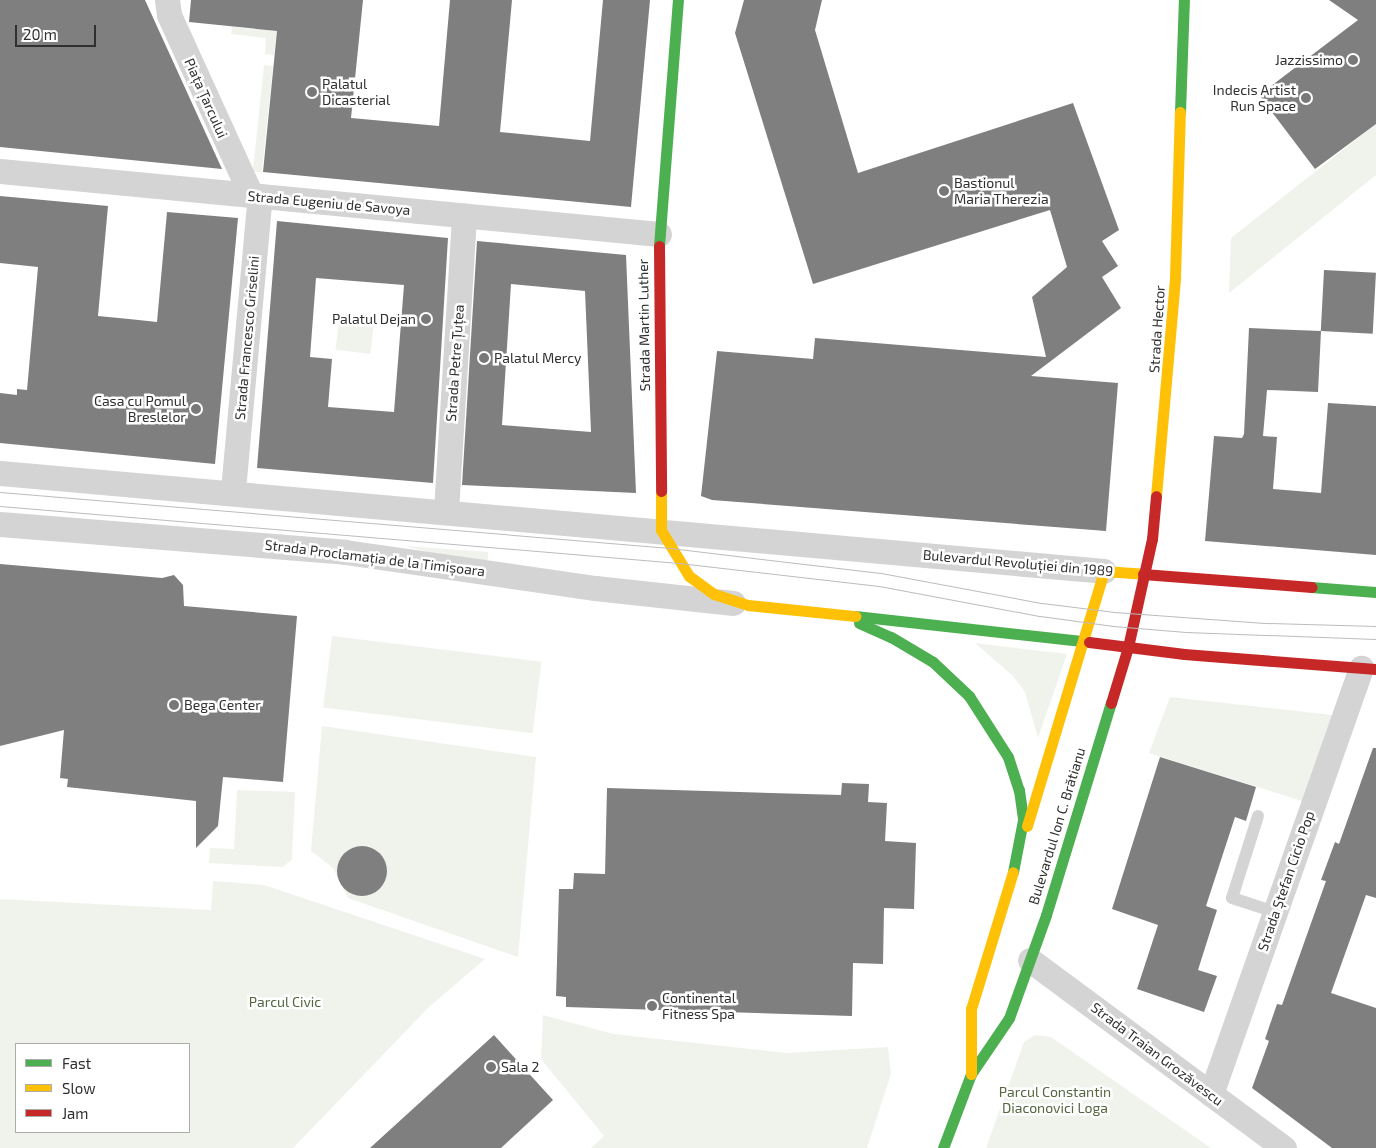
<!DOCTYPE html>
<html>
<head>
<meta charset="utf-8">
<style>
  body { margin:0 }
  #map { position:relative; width:1376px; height:1148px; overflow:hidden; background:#fff; font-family:"Exo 2",sans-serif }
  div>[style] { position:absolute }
  .green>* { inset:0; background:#f0f3ec; transform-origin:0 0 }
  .building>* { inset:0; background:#7f7f7f; transform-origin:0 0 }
  .round { border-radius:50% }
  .lane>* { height:12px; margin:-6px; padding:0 6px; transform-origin:6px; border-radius:6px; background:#d4d4d4 }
  .street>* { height:25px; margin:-12.5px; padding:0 12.5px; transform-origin:12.5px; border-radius:12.5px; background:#d4d4d4 }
  .fast>* { height:11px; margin:-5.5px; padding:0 5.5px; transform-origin:5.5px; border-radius:5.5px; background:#4caf50 }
  .slow>* { height:11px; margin:-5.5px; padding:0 5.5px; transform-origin:5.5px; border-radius:5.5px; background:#ffc107 }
  .jam>* { height:11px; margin:-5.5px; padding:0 5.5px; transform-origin:5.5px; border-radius:5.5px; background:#c62828 }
  .tram>* { height:1px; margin:-0.5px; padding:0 0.5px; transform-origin:0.5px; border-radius:0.5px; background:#bcbcbc }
  .dots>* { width:14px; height:14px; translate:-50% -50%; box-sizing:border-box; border:2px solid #fff; border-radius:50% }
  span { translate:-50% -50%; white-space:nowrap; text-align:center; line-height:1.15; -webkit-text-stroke:5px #fff; paint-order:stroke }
  .poi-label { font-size:14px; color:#303030 }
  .right { translate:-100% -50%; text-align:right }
  .left { translate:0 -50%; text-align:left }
  .street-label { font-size:14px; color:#303030 }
  .park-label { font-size:14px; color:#576742 }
  .legend { position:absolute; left:15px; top:1043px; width:175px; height:90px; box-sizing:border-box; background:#fff; border:1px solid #acacac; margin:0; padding:6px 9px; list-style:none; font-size:15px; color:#303030 }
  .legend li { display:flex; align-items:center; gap:10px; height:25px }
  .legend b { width:25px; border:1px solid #acacac }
  .scale { position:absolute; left:15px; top:25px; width:81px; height:22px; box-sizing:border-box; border:2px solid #303030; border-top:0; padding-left:6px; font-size:15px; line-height:18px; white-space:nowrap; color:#303030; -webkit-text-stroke:4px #fff; paint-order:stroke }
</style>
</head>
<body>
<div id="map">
  <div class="green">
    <div style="clip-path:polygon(232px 27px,277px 31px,274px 55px,265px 54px,266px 38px,231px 34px)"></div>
    <div style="left:264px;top:65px;width:9px;height:107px;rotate:6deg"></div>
    <div style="clip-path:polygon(1376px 124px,1376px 175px,1229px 293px,1231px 238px)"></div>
    <div style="left:340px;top:313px;width:35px;height:37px;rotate:7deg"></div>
    <div style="clip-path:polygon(405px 546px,488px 552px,488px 561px,437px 554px)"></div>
    <div style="left:332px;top:636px;width:211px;height:72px;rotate:7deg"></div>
    <div style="clip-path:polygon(975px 643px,1067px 654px,1038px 738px,1025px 692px,1013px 676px)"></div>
    <div style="clip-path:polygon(1170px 697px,1332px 715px,1302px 801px,1149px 753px)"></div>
    <div style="clip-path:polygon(322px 726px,536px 757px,518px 957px,348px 898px,333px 868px,311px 851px)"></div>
    <div style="clip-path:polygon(237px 790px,295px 792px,292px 859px,283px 867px,209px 863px,210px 848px,234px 849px)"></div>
    <div style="clip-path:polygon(evenodd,213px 881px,264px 885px,485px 959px,429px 1007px,293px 1148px,0 1148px,0 899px,211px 910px,213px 881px,16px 1044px,189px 1044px,189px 1132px,16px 1132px,16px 1044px)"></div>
    <div style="clip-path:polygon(543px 1015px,613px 1034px,786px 1053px,888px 1047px,891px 1074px,867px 1148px,591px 1148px,604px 1136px,541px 1059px)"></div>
    <div style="clip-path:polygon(1035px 1035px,1051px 1037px,1211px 1148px,986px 1148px,1024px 1042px)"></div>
  </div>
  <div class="building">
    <div style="clip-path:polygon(0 0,145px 0,222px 169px,0 147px)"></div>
    <div style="clip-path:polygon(191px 0,363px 0,351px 118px,439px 126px,450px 0,512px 0,500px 132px,590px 141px,603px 0,650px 0,631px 207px,263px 172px,277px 31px,189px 22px)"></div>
    <div style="clip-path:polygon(744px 0,822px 0,815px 30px,858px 173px,1073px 103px,1119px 230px,1102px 241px,1118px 266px,1102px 277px,1121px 308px,1031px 376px,1118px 383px,1106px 531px,712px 500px,701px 496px,717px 351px,813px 359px,815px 338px,1046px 357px,1032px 297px,1067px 267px,1050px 210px,813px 284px,735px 33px)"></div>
    <div style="clip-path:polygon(1329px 0,1376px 0,1376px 124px,1315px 169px,1259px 95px,1358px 20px)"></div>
    <div style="clip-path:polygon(0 196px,108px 206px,98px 316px,129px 319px,157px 322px,167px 212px,238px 218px,215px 464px,0 443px,0 393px,17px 395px,17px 389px,27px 390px,38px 267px,0 263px)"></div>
    <div style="clip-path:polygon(evenodd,277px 221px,448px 238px,433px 483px,257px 468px,277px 221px,316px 278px,404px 285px,394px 412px,328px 407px,332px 359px,310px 357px,316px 278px)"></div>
    <div style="clip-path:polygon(evenodd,477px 241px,626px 255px,636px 493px,462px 485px,477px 241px,511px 284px,585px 291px,591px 432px,502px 425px,511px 284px)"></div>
    <div style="left:1324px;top:270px;width:52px;height:61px;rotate:3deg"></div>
    <div style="clip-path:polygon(1249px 328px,1321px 331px,1318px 392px,1267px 390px,1263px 436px,1277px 437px,1273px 489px,1321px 493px,1328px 403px,1376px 406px,1376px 555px,1205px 541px,1214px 436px,1242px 438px,1244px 434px)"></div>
    <div style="clip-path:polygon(0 564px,162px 578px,174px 575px,183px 585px,184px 606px,297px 616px,283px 782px,223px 777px,218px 826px,196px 848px,196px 801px,67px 787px,68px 779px,60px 778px,64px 730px,0 746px)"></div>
    <div style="clip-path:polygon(1373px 748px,1376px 748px,1376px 898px,1366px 895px,1331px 993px,1376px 1008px,1376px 1148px,1332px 1148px,1252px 1088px,1269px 1041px,1265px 1039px,1277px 1004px,1282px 1005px,1326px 881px,1321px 880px,1335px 842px,1339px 844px)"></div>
    <div style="clip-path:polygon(1160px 757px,1256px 787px,1246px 821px,1235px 817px,1206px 906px,1217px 910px,1198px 970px,1217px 976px,1204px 1012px,1137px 989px,1158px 925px,1112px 909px)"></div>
    <div style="clip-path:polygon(842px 783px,869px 784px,868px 802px,887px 803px,885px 841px,916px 843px,914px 909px,884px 908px,883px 964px,853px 963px,852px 1016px,566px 1007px,566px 997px,556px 996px,559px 889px,573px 889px,574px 873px,605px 874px,607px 788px,841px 795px)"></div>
    <div class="round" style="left:337px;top:846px;width:50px;height:50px"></div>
    <div style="clip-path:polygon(494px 1035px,553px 1100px,501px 1148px,370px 1148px)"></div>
  </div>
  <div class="lane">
    <div style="left:1258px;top:816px;width:86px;rotate:107.6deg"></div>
    <div style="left:1232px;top:898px;width:45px;rotate:18deg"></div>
  </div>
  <div class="street">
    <div style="left:167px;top:0;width:15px;rotate:82deg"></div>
    <div style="left:169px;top:15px;width:198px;rotate:65.5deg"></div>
    <div style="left:0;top:171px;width:662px;rotate:5.46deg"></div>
    <div style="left:0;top:473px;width:1108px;rotate:5.07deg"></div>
    <div style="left:234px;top:479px;width:284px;rotate:-84.8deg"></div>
    <div style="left:446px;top:511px;width:296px;rotate:-86.5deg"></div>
    <div style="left:0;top:524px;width:346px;rotate:4.6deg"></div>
    <div style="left:345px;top:552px;width:253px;rotate:8.2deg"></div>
    <div style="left:595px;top:588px;width:139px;rotate:6.2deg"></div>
    <div style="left:1030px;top:960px;width:316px;rotate:36.5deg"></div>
    <div style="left:1211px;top:1094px;width:452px;rotate:-70.6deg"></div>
  </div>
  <div class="fast">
    <div style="left:1180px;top:112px;width:112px;rotate:-88deg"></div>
    <div style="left:659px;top:246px;width:247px;rotate:-85.6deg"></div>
    <div style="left:1311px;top:587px;width:65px;rotate:4.4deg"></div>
    <div style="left:855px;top:616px;width:235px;rotate:6.3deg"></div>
    <div style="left:859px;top:623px;width:35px;rotate:24deg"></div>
    <div style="left:891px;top:637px;width:49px;rotate:30.8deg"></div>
    <div style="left:933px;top:662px;width:50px;rotate:43.4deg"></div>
    <div style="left:969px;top:696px;width:72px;rotate:57.4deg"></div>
    <div style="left:1008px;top:757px;width:35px;rotate:72deg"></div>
    <div style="left:1019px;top:790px;width:30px;rotate:82deg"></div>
    <div style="left:1023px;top:820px;width:53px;rotate:100.9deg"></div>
    <div style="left:943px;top:1148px;width:79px;rotate:-69.3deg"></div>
    <div style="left:971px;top:1074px;width:68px;rotate:-55.8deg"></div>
    <div style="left:1009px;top:1018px;width:109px;rotate:-70.2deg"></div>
    <div style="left:1046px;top:915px;width:222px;rotate:-73deg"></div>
  </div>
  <div class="slow">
    <div style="left:661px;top:491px;width:39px;rotate:90deg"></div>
    <div style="left:661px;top:530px;width:54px;rotate:58.7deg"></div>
    <div style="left:689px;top:576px;width:31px;rotate:36deg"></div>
    <div style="left:714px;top:594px;width:36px;rotate:18deg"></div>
    <div style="left:748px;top:605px;width:108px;rotate:5.9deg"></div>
    <div style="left:1156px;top:496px;width:220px;rotate:-85deg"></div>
    <div style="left:1175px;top:277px;width:165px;rotate:-88.3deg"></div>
    <div style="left:1027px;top:826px;width:266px;rotate:-73.2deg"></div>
    <div style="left:1104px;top:571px;width:39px;rotate:4deg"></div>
    <div style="left:971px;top:1074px;width:65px;rotate:-90deg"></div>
    <div style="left:971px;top:1009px;width:143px;rotate:-73deg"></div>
  </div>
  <div class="jam">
    <div style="left:659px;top:246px;width:245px;rotate:89.5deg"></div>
    <div style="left:1143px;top:574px;width:169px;rotate:4.4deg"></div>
    <div style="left:1089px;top:642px;width:96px;rotate:7.2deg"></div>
    <div style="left:1184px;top:654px;width:193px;rotate:4.5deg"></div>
    <div style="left:1111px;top:703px;width:59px;rotate:-73.1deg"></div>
    <div style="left:1128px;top:647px;width:111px;rotate:-77.5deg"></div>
    <div style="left:1152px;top:539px;width:43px;rotate:-84.7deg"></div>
  </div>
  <div class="tram">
    <div style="left:0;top:492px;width:672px;rotate:4.78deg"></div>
    <div style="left:670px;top:548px;width:212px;rotate:6.8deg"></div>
    <div style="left:881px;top:573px;width:164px;rotate:10.6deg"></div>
    <div style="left:1042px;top:603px;width:73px;rotate:7.1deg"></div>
    <div style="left:1114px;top:612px;width:151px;rotate:4.2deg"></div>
    <div style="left:1265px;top:623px;width:111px;rotate:1.5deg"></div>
    <div style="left:0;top:506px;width:681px;rotate:4.8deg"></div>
    <div style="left:679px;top:563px;width:201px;rotate:6.6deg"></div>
    <div style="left:879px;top:586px;width:164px;rotate:10.6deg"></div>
    <div style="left:1040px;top:616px;width:74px;rotate:7.8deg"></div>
    <div style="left:1113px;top:626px;width:73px;rotate:4.7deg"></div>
    <div style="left:1186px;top:632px;width:190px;rotate:2.1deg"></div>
  </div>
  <div class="dots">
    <div style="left:1353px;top:60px;background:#787878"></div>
    <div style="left:312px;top:92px;background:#787878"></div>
    <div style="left:1306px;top:98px;background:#787878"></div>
    <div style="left:944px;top:191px;background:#787878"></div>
    <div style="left:426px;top:319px;background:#787878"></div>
    <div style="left:484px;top:358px;background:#787878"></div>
    <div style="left:196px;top:409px;background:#787878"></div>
    <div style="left:174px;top:705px;background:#787878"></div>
    <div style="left:652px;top:1006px;background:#787878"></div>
    <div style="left:491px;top:1067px;background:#787878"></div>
  </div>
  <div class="poi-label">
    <span class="right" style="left:1343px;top:60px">Jazzissimo</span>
    <span class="left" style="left:322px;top:92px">Palatul<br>Dicasterial</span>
    <span class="right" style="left:1296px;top:98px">Indecis Artist<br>Run Space</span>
    <span class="left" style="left:954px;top:191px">Bastionul<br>Maria Therezia</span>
    <span class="right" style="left:416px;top:319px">Palatul Dejan</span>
    <span class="left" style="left:494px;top:358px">Palatul Mercy</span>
    <span class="right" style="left:186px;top:409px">Casa cu Pomul<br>Breslelor</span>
    <span class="left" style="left:184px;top:705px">Bega Center</span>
    <span class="left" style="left:662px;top:1006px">Continental<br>Fitness Spa</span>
    <span class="left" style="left:501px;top:1067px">Sala 2</span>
  </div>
  <div class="street-label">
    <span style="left:206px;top:98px;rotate:66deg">Piața Țarcului</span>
    <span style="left:329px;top:203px;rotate:5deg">Strada Eugeniu de Savoya</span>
    <span style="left:644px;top:325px;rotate:-91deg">Strada Martin Luther</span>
    <span style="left:1157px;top:329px;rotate:-86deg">Strada Hector</span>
    <span style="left:247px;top:338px;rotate:-85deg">Strada Francesco Griselini</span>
    <span style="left:455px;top:363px;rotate:-86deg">Strada Petre Țuțea</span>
    <span style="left:375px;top:558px;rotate:7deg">Strada Proclamația de la Timișoara</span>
    <span style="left:1018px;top:563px;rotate:5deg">Bulevardul Revoluției din 1989</span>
    <span style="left:1057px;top:826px;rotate:-73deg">Bulevardul Ion C. Brătianu</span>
    <span style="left:1286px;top:881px;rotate:-71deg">Strada Ștefan Cicio Pop</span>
    <span style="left:1157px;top:1054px;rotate:37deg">Strada Traian Grozăvescu</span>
  </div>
  <div class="park-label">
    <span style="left:285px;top:1002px">Parcul Civic</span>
    <span style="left:1055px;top:1100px">Parcul Constantin<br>Diaconovici Loga</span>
  </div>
  <ul class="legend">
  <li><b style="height:6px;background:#4caf50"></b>Fast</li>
  <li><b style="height:6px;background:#ffc107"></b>Slow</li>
  <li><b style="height:6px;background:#c62828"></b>Jam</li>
  </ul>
  <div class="scale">20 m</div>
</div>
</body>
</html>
